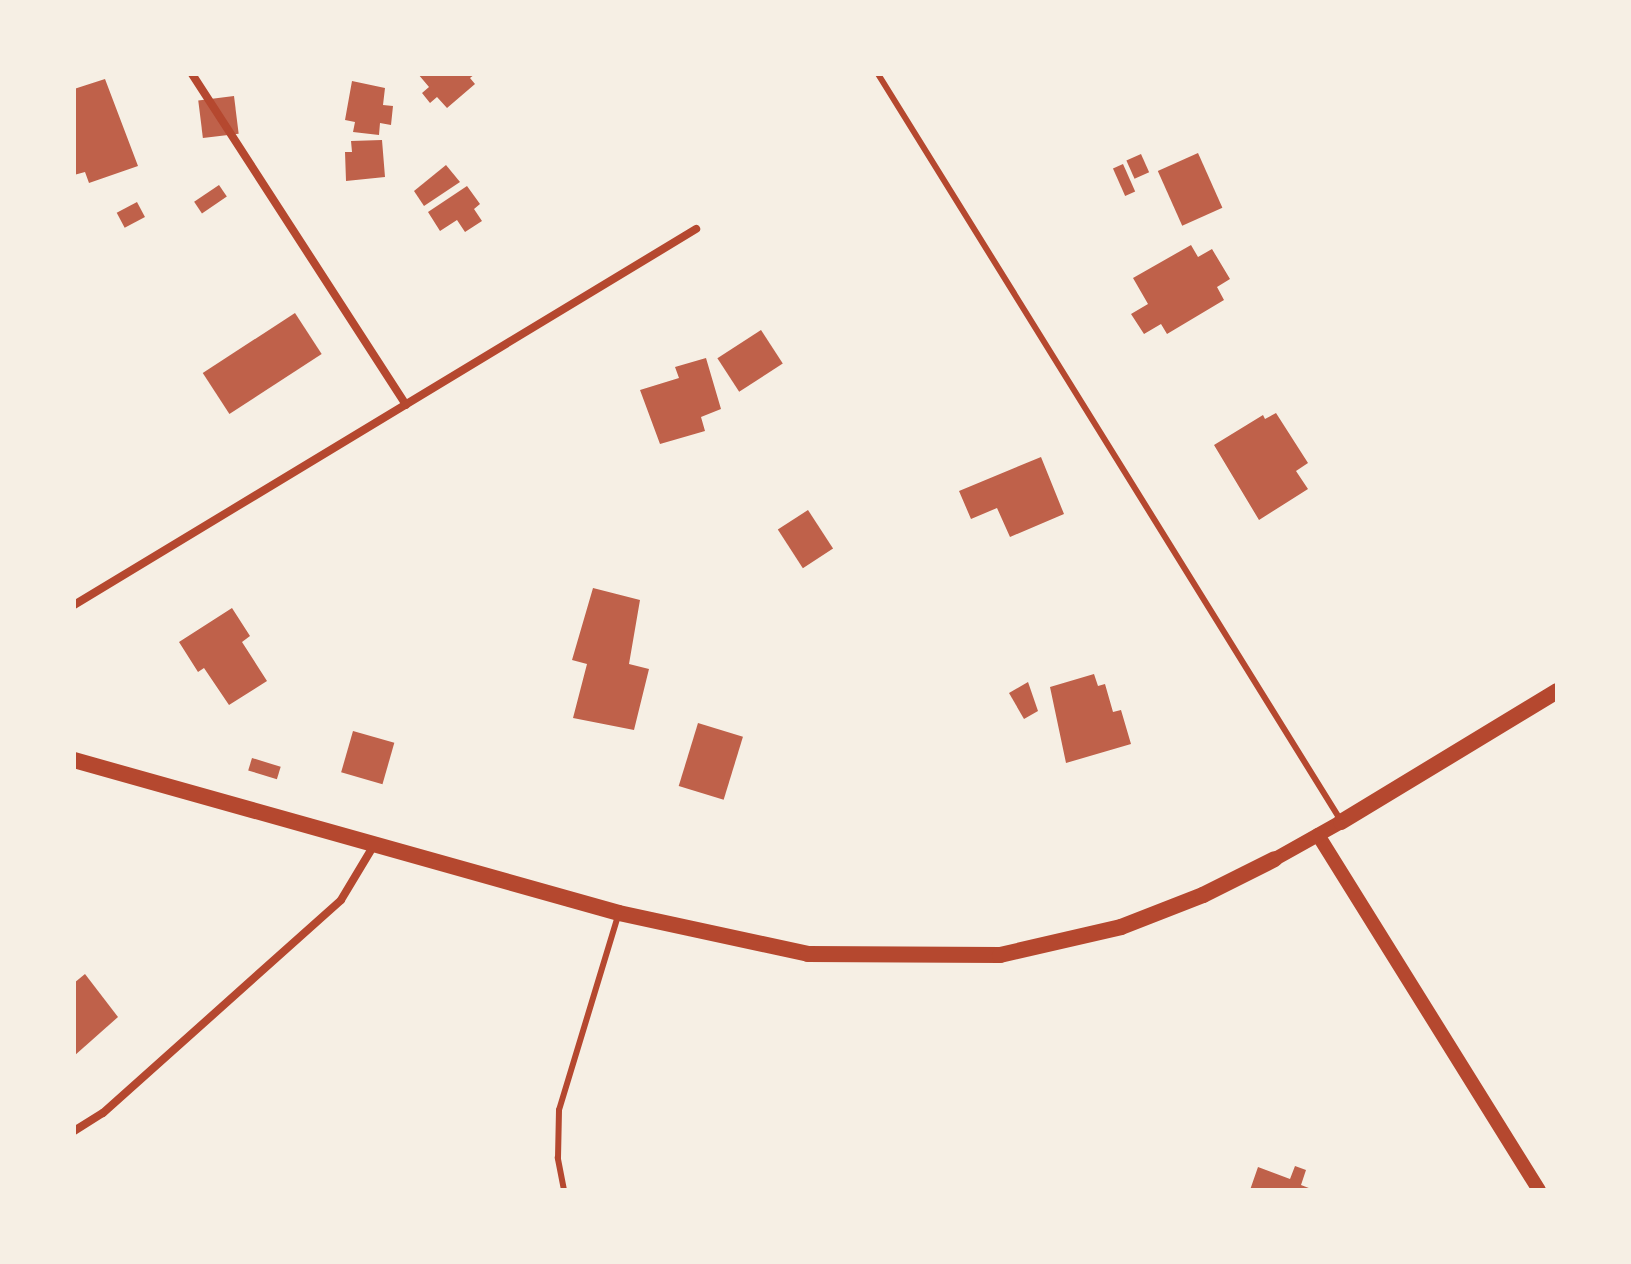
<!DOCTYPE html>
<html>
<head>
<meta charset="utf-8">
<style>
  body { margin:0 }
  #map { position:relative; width:1631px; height:1264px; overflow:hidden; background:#f6efe4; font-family:Quicksand,sans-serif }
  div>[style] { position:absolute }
  .building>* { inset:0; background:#bf614a; transform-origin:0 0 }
  .service>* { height:6px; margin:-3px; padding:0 3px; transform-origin:3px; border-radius:3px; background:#b5482f }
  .minor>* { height:8px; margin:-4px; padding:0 4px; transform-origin:4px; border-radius:4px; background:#b5482f }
  .tertiary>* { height:14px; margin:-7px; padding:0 7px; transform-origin:7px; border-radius:7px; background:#b5482f }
  .secondary>* { height:16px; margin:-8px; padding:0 8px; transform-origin:8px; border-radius:8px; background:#b5482f }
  span { translate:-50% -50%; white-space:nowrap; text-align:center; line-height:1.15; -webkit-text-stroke:7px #f6efe4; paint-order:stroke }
  .frame { position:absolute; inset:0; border:76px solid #f6efe4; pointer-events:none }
</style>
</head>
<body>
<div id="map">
  <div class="building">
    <div style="clip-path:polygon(418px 74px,475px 74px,470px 78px,475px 84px,447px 108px,437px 97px,430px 103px,422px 93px,429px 87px)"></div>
    <div style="clip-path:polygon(105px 79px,138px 166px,89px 183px,85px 172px,74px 175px,74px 89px)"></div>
    <div style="clip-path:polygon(352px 81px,385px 88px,383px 105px,393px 106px,391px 125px,380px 123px,379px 135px,353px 132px,355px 122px,345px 120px)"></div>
    <div style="left:234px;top:96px;width:38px;height:36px;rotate:83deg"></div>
    <div style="clip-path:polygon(382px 140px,385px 177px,346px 181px,345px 152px,352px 152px,351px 141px)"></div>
    <div style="left:1198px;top:153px;width:60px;height:44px;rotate:66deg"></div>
    <div style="left:1141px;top:154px;width:20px;height:16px;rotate:66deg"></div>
    <div style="left:1123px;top:164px;width:30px;height:11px;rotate:66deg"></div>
    <div style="clip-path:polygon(446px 165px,460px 182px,424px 206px,414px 191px)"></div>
    <div style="left:219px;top:185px;width:14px;height:30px;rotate:56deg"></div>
    <div style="clip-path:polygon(467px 186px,480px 204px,474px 209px,482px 221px,465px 232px,457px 220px,440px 231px,428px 212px)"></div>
    <div style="left:137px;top:202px;width:17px;height:23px;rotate:62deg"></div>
    <div style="clip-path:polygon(1191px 245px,1198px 257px,1212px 249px,1230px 279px,1217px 287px,1224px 300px,1167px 334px,1161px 324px,1144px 334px,1131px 314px,1148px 304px,1133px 278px)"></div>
    <div style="left:295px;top:313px;width:49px;height:110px;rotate:57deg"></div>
    <div style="left:761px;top:330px;width:40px;height:52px;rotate:57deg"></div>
    <div style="clip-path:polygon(706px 358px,721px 409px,701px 417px,705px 431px,660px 444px,640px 390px,679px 378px,675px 367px)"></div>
    <div style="clip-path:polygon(1276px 413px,1308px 463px,1296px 471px,1308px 489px,1259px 520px,1214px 445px,1263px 415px,1265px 419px)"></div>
    <div style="clip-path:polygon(1041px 457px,1064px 514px,1010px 537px,997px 508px,971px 519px,959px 491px)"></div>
    <div style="left:808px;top:510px;width:46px;height:36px;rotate:57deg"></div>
    <div style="clip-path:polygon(593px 588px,640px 600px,629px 664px,649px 669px,634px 730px,573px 718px,587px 664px,572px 660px)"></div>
    <div style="clip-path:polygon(232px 608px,250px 636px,242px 642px,267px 681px,229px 705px,204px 668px,198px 672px,179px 642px)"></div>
    <div style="clip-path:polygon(1094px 674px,1098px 686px,1105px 684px,1113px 712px,1121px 710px,1131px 744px,1066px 763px,1050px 687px)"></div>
    <div style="clip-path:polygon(1028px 682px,1038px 711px,1024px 719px,1009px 693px)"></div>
    <div style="left:698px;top:723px;width:47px;height:66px;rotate:17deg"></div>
    <div style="left:353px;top:731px;width:43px;height:43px;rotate:16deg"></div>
    <div style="left:252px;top:758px;width:30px;height:13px;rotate:17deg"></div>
    <div style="clip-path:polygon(85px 974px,118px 1017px,74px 1056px,74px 983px)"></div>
    <div style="clip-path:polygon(1295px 1166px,1306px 1170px,1301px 1185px,1314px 1190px,1250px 1190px,1258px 1167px,1290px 1179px)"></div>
  </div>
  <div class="service">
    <div style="left:878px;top:74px;width:877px;rotate:58.2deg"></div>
    <div style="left:564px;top:1190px;width:33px;rotate:-101deg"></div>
    <div style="left:558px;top:1158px;width:48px;rotate:-88.8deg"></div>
    <div style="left:559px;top:1110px;width:206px;rotate:-73.1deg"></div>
  </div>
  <div class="minor">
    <div style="left:192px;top:74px;width:394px;rotate:57.1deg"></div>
    <div style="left:74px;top:605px;width:727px;rotate:-31.15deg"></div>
    <div style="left:74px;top:1131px;width:34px;rotate:-32deg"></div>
    <div style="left:103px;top:1113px;width:319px;rotate:-41.8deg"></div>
    <div style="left:341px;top:900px;width:64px;rotate:-59deg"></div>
  </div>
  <div class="tertiary">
    <div style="left:1318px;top:835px;width:418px;rotate:58.1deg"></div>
    <div style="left:1275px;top:859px;width:76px;rotate:-29.3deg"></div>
  </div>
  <div class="secondary">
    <div style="left:74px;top:760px;width:566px;rotate:15.68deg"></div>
    <div style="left:619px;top:913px;width:193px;rotate:12.2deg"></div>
    <div style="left:808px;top:954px;width:192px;rotate:0.3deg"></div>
    <div style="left:1000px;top:955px;width:124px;rotate:-13deg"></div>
    <div style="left:1121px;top:927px;width:88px;rotate:-21.3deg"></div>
    <div style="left:1203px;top:895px;width:80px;rotate:-26.6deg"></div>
    <div style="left:1341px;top:822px;width:253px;rotate:-31.2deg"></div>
  </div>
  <div class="frame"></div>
</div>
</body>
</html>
